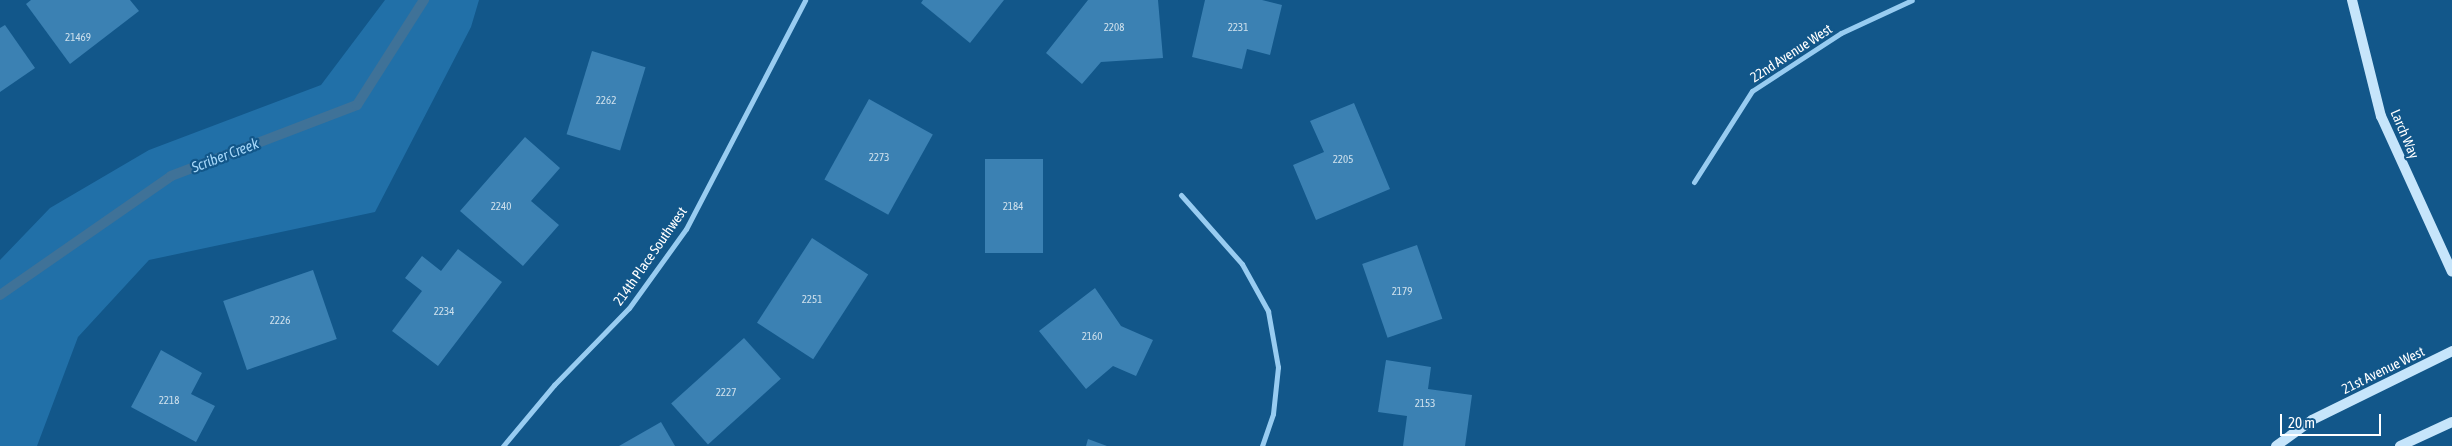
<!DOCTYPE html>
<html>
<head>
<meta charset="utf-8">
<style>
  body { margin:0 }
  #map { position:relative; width:2452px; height:446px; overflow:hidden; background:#12578a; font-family:"Asap Condensed",sans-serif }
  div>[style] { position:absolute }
  .green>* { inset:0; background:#2170a8 }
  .stream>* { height:10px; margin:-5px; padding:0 5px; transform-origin:5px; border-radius:5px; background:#3f7298 }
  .building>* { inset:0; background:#3b81b3; transform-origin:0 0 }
  .street>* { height:5px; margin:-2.5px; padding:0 2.5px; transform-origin:2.5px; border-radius:2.5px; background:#98ccf1 }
  .secondary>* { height:10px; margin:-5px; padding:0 5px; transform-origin:5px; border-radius:5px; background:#c6e5fb }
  span { translate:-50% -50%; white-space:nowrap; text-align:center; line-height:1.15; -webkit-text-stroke:4.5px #12578a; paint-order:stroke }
  .number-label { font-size:11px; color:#cee0ec }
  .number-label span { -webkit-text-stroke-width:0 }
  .street-label { font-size:14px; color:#fff }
  .water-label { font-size:15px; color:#a4d6f8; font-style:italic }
  .scale { position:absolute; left:2280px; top:414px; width:101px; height:22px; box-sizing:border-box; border:2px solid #fff; border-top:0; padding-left:6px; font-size:15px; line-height:18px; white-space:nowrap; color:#fff; -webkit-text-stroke:4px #12578a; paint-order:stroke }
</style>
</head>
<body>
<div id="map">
  <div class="green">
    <div style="clip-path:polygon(385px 0,479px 0,471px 27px,375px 212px,149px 260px,78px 337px,37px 446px,0 446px,0 260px,50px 208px,149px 150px,321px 85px)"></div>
  </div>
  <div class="stream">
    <div style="left:0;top:295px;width:208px;rotate:-34.8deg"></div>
    <div style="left:171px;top:176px;width:199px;rotate:-20.9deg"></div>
    <div style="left:357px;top:105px;width:125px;rotate:-57.5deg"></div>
  </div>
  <div class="building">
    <div style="clip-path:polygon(31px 0,130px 0,139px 11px,70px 64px,26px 4px)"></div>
    <div style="clip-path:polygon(923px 0,1004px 0,970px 43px,921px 3px)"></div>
    <div style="clip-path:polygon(1088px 0,1158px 0,1163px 58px,1101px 62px,1082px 84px,1046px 53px)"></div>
    <div style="clip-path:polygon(1205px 0,1262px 0,1282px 5px,1270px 55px,1247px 49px,1242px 69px,1192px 57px)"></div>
    <div style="clip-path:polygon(5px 25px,35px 68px,0 92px,0 28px)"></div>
    <div style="left:592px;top:51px;width:56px;height:87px;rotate:17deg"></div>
    <div style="left:869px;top:99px;width:73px;height:92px;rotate:29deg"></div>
    <div style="clip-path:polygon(1354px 103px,1390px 189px,1316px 220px,1293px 165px,1324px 152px,1310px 121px)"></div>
    <div style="clip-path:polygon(525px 137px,560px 168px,531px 201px,559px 225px,523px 266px,460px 211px)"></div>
    <div style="left:985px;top:159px;width:58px;height:94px"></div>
    <div style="left:812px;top:238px;width:67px;height:101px;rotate:33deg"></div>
    <div style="left:1417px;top:245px;width:78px;height:58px;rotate:71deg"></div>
    <div style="clip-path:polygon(458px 249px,502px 282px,438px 366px,392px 331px,422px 291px,405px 278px,422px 256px,441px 271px)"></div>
    <div style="left:313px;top:270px;width:73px;height:95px;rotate:71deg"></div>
    <div style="clip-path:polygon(1095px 288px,1121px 326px,1153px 340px,1136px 376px,1113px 366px,1086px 389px,1039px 331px)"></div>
    <div style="left:744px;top:338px;width:55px;height:98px;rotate:48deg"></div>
    <div style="clip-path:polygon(161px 350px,202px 373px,191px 394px,215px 406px,196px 442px,131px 407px)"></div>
    <div style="clip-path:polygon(1386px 360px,1431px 367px,1428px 389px,1472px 395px,1465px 446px,1403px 446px,1407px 416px,1378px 412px)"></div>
    <div style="clip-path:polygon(661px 422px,675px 446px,619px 446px)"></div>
    <div style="clip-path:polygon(1088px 439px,1107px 446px,1086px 446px)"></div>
  </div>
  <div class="street">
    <div style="left:1694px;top:182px;width:108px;rotate:-57.5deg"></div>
    <div style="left:1752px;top:91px;width:106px;rotate:-33.1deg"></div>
    <div style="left:1841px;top:33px;width:78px;rotate:-24.9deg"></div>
    <div style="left:1181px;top:195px;width:92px;rotate:48.5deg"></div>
    <div style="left:1242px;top:264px;width:54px;rotate:61deg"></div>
    <div style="left:1268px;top:311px;width:57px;rotate:79.9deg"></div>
    <div style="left:1278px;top:367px;width:47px;rotate:96.1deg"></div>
    <div style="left:1273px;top:414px;width:34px;rotate:109deg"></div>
    <div style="left:503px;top:446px;width:80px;rotate:-50.1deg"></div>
    <div style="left:554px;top:385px;width:107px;rotate:-45.8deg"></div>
    <div style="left:629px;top:308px;width:97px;rotate:-54.2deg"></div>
    <div style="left:686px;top:229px;width:258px;rotate:-62.5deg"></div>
  </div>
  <div class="secondary">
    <div style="left:2352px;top:0;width:120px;rotate:76deg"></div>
    <div style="left:2381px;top:116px;width:171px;rotate:65.5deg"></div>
    <div style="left:2276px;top:446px;width:44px;rotate:-35.8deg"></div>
    <div style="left:2312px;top:420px;width:156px;rotate:-26.2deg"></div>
    <div style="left:2400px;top:446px;width:57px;rotate:-24.8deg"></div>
  </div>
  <div class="number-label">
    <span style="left:1114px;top:27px">2208</span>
    <span style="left:1238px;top:27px">2231</span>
    <span style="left:78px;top:37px">21469</span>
    <span style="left:606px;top:100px">2262</span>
    <span style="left:879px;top:157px">2273</span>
    <span style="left:1343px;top:159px">2205</span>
    <span style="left:501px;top:206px">2240</span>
    <span style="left:1013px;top:206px">2184</span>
    <span style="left:1402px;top:291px">2179</span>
    <span style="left:812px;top:299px">2251</span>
    <span style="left:444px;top:311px">2234</span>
    <span style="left:280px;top:320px">2226</span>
    <span style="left:1092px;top:336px">2160</span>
    <span style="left:726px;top:392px">2227</span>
    <span style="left:169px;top:400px">2218</span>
    <span style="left:1425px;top:403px">2153</span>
  </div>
  <div class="street-label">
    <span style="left:1791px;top:53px;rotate:-33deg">22nd Avenue West</span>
    <span style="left:2405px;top:134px;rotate:67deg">Larch Way</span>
    <span style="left:650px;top:256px;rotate:-55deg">214th Place Southwest</span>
    <span style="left:2383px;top:370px;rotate:-26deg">21st Avenue West</span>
  </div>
  <div class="water-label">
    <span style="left:225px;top:155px;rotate:-21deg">Scriber Creek</span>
  </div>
  <div class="scale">20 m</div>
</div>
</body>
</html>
